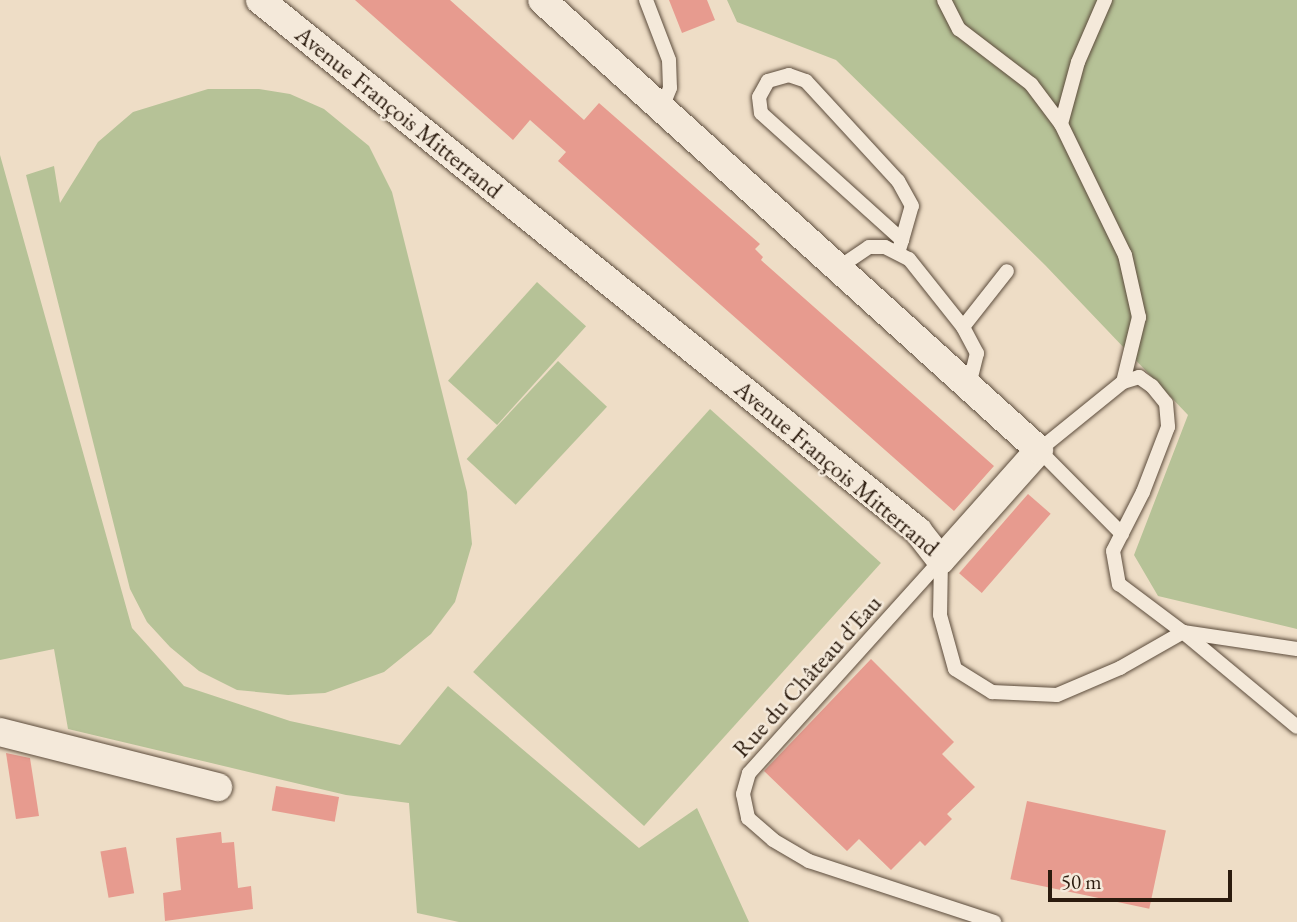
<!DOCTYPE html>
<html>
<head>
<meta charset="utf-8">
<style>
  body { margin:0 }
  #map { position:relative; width:1297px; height:922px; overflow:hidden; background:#eeddc6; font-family:"EB Garamond",serif }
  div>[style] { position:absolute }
  .green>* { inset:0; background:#b6c297; transform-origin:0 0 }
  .building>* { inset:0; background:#e79b8f; transform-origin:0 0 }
  .roads { filter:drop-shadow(0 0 2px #5c4c3c) drop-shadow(0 0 2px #5c4c3c) }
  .service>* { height:14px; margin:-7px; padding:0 7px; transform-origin:7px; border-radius:7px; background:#f4e9da }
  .minor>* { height:28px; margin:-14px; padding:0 14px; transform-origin:14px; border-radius:14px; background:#f4e9da }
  span { translate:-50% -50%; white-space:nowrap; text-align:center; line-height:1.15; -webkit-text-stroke:5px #f4e9da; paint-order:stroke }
  .street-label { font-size:24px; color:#2b1b0e }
  .scale { position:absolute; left:1048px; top:870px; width:184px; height:32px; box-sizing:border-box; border:4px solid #2b1b0e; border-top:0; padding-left:9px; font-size:21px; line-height:24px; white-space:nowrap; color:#2b1b0e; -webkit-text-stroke:5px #f4e9da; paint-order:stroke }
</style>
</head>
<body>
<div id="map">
  <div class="green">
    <div style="clip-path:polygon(727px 0,1297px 0,1297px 629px,1158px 596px,1134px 555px,1188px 415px,1045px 265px,836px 60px,737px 22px)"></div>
    <div style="clip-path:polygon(208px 89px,259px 89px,290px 94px,324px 109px,369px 146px,392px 192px,467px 492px,472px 544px,455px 602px,431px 634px,384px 672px,325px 693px,288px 695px,237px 690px,199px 671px,170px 647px,147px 622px,130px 589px,26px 175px,54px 166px,60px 203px,98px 142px,133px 112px)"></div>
    <div style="clip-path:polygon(0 155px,132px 628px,184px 686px,290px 721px,400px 745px,448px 686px,639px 848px,697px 808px,749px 922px,459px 922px,417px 913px,409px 803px,346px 795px,68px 729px,54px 649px,0 660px)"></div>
    <div style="left:537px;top:282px;width:66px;height:133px;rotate:42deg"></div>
    <div style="left:558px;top:361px;width:67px;height:134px;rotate:43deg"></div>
    <div style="left:710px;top:409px;width:230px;height:354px;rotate:42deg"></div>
  </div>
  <div class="building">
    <div style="clip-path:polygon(355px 0,450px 0,584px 120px,599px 103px,760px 244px,755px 249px,763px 257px,761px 260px,994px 466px,954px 511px,558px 161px,566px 152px,530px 120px,513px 140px)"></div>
    <div style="clip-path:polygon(669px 0,707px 0,715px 20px,682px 33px)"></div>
    <div style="left:1028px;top:494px;width:30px;height:105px;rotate:41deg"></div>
    <div style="clip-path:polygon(871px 659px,954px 742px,942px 754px,975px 787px,947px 814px,952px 819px,925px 846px,920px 841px,891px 870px,859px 839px,847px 851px,764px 771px)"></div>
    <div style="clip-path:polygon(6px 753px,30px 758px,39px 816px,16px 819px)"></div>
    <div style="left:276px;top:786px;width:64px;height:25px;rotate:10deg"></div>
    <div style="left:1027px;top:801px;width:142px;height:80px;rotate:12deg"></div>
    <div style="clip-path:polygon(221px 832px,222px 843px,234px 842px,238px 888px,251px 886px,253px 909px,165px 921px,163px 893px,181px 890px,176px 838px)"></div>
    <div style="left:126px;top:847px;width:47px;height:26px;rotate:80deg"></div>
  </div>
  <div class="roads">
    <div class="service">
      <div style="left:646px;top:0;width:64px;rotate:69deg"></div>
      <div style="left:669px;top:60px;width:28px;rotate:88deg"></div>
      <div style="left:670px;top:88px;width:22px;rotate:112deg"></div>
      <div style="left:944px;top:0;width:33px;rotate:63deg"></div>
      <div style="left:959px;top:29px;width:91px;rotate:37.4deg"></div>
      <div style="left:1031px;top:84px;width:50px;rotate:53.1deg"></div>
      <div style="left:1061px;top:124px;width:146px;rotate:64deg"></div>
      <div style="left:1125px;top:255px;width:64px;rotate:77.3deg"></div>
      <div style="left:1139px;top:317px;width:67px;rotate:103.8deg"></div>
      <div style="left:1061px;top:124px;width:64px;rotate:-74.7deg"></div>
      <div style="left:1078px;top:62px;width:68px;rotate:-66.5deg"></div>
      <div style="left:898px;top:253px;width:14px;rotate:-73deg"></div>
      <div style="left:902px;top:240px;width:35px;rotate:-74deg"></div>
      <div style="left:912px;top:206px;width:29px;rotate:-119deg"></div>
      <div style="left:898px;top:181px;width:136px;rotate:-132.6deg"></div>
      <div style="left:806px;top:81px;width:18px;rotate:-161deg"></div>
      <div style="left:789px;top:75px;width:22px;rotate:164deg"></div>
      <div style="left:768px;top:81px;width:18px;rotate:119deg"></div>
      <div style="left:759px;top:97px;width:16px;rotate:83deg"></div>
      <div style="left:761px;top:113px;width:190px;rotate:42deg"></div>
      <div style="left:838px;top:268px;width:37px;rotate:-34deg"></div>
      <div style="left:869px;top:247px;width:16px"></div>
      <div style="left:885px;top:247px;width:27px;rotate:27deg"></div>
      <div style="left:909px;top:259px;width:87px;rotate:51.5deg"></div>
      <div style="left:963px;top:327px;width:30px;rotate:62deg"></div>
      <div style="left:977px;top:353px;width:34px;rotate:104deg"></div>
      <div style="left:963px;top:327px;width:71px;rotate:-51.8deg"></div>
      <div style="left:1122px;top:534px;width:118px;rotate:-134.7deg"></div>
      <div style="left:1039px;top:450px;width:108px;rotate:-39deg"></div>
      <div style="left:1123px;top:382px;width:17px;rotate:-17deg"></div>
      <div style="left:1139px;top:377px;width:16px;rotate:35deg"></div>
      <div style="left:1152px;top:386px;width:22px;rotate:51deg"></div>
      <div style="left:1166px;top:403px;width:24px;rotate:85deg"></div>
      <div style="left:1168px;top:427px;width:70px;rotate:111deg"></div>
      <div style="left:1143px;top:492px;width:66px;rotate:117deg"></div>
      <div style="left:1113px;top:551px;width:34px;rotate:80deg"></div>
      <div style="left:1119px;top:584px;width:80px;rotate:36.9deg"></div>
      <div style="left:1183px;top:632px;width:148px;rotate:39.8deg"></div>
      <div style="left:941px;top:560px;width:287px;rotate:132deg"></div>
      <div style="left:749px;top:773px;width:22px;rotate:106deg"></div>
      <div style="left:743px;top:794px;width:25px;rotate:78deg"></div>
      <div style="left:748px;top:818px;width:33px;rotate:41deg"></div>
      <div style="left:773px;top:840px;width:42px;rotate:30.3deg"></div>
      <div style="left:809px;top:861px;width:195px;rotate:18.2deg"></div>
      <div style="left:941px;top:560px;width:55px;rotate:91deg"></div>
      <div style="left:940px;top:615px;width:56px;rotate:74.5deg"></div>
      <div style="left:955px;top:669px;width:44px;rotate:31.9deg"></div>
      <div style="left:992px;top:692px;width:65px;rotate:2.6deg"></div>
      <div style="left:1057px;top:695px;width:69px;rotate:-23.2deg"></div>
      <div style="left:1120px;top:668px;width:73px;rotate:-29.7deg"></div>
      <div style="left:1183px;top:632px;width:115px;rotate:8.5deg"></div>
    </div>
    <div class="minor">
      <div style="left:260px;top:0;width:846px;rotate:38.9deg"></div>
      <div style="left:918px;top:531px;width:37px;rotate:52deg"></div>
      <div style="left:941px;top:560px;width:147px;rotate:-48.3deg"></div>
      <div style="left:1039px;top:450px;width:670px;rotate:-137.84deg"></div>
      <div style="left:0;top:732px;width:225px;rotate:14.2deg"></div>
    </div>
  </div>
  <div class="street-label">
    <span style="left:399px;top:112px;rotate:39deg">Avenue François Mitterrand</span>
    <span style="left:837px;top:468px;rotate:40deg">Avenue François Mitterrand</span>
    <span style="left:807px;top:676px;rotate:-48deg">Rue du Château d'Eau</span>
  </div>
  <div class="scale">50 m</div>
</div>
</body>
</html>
